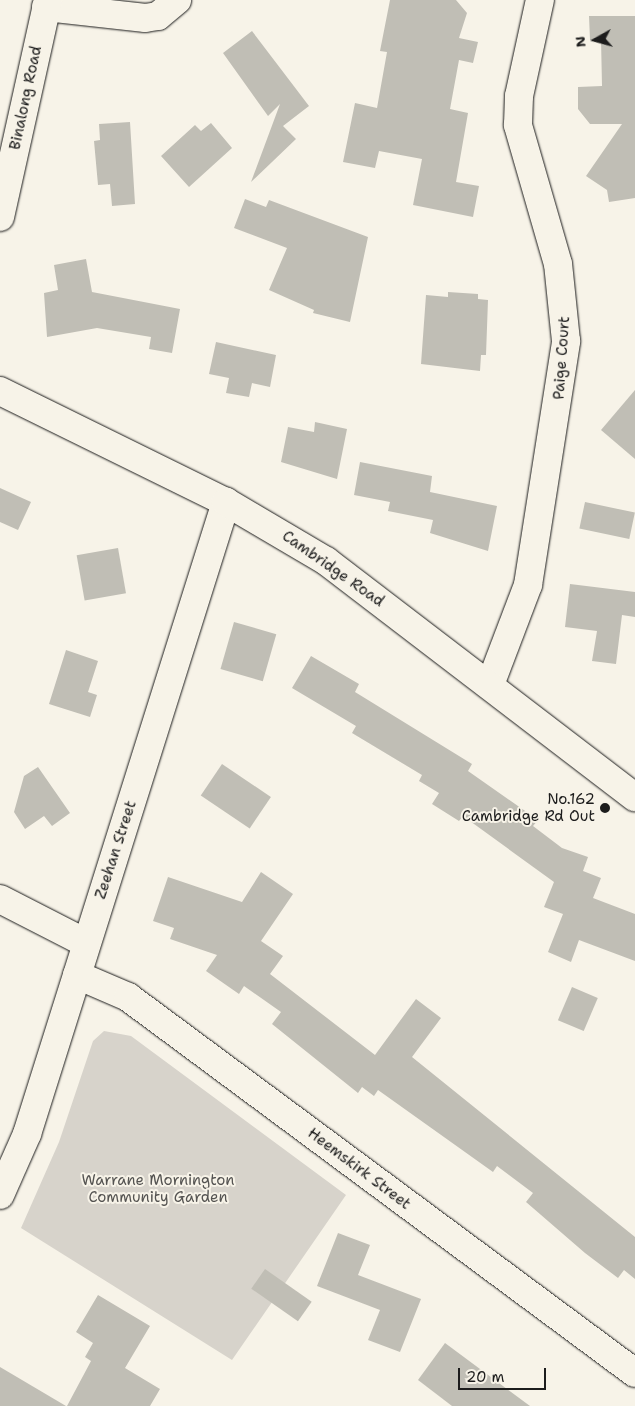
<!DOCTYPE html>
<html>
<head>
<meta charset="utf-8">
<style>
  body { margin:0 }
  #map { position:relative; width:635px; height:1406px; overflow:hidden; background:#f7f3e8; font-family:"Shantell Sans",sans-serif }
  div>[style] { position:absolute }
  .green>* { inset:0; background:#d7d3cb }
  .building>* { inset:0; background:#c0beb5; transform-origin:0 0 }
  .roads { filter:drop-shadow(0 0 1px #1c1c1c) drop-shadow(0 0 1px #1c1c1c) }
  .street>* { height:28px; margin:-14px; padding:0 14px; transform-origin:14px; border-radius:14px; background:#f7f3e8 }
  .secondary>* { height:28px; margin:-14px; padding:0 14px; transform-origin:14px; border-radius:14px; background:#f7f3e8 }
  .dots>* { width:14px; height:14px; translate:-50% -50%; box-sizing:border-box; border:2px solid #f7f3e8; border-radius:50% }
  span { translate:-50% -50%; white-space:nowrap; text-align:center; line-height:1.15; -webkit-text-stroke:4px #f7f3e8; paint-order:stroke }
  .street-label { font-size:15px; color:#1c1c1c }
  .poi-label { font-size:15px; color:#1c1c1c }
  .right { translate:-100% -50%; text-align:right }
  .park-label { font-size:15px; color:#545351 }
  .north { position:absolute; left:570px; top:15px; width:50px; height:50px; -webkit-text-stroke:4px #f7f3e8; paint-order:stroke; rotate:263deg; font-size:14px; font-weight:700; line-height:20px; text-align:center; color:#1c1c1c }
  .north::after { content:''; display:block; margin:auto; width:18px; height:22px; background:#1c1c1c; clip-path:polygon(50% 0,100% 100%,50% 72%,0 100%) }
  .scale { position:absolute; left:458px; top:1368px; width:88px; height:22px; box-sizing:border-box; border:2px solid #1c1c1c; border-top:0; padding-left:6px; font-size:15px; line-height:18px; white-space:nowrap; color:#1c1c1c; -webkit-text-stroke:4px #f7f3e8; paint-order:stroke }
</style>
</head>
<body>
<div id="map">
  <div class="green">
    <div style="clip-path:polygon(104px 1031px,131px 1036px,346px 1195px,232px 1360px,21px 1228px,59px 1142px,93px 1041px)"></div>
  </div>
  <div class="building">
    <div style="clip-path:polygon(390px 0,456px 0,467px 13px,459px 38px,478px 42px,473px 63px,459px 60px,450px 109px,468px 113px,456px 182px,479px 186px,473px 217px,413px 205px,422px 159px,379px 151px,375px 168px,343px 162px,355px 103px,377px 108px,387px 52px,380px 51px)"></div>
    <div style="clip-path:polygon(589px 16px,635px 16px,635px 198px,609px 202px,607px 190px,586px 176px,622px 124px,590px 124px,578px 109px,578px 87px,602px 86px,601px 39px,590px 40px)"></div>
    <div style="clip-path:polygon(252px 31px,309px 106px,283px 126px,296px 139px,251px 182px,280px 104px,268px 116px,223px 53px)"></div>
    <div style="clip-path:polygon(130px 122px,135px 204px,112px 206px,110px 184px,98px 185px,94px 141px,100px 140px,99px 124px)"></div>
    <div style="clip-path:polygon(211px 123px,232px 148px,189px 187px,161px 156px,195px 125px,201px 131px)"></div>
    <div style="clip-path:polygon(245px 199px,266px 207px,269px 200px,368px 237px,350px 322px,313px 313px,314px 310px,269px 290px,287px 248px,234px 228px)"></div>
    <div style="clip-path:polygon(86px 259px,92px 292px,180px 309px,172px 353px,149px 349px,151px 337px,97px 328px,47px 337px,44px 293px,58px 290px,54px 265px)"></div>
    <div style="clip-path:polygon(448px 292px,478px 294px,478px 299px,488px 300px,486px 355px,481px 355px,480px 371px,421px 364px,426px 295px,448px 297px)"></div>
    <div style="clip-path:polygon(216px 342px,276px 355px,270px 387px,252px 383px,249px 397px,226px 393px,229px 378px,209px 374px)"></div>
    <div style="clip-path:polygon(635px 390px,635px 459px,601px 430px)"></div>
    <div style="clip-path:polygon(315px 422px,347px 429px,337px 479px,281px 462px,288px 427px,314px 432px)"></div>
    <div style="clip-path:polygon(360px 462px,432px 476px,430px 492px,497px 506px,488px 551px,430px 533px,433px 520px,388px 511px,390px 502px,354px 495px)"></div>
    <div style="clip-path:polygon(0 488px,31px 502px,18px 530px,0 522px)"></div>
    <div style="left:585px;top:502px;width:51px;height:27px;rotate:12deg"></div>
    <div style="left:118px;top:548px;width:46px;height:42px;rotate:80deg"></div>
    <div style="clip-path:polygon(570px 584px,635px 592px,635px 617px,622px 615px,616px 664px,592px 661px,597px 631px,565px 627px)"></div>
    <div style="left:234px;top:622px;width:44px;height:49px;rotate:16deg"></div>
    <div style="clip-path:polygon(66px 650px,98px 661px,88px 692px,97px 695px,90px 717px,49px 704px)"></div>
    <div style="clip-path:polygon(311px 656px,359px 684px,355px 692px,472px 764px,468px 771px,538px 820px,533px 826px,562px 848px,588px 857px,583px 871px,601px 878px,593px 898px,635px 914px,635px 961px,579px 940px,571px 962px,548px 952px,563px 914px,544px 907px,554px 882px,463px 816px,459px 821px,432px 804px,439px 793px,419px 781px,422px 775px,352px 733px,356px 726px,292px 688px)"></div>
    <div style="left:222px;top:764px;width:59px;height:38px;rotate:34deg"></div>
    <div style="clip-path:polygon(38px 767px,70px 813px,52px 826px,44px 816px,25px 829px,14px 812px,24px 776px)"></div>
    <div style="clip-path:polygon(261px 872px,293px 894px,261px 941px,283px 956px,270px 974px,375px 1055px,416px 999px,441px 1018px,412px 1057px,635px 1237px,635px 1279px,624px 1270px,618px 1278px,585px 1253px,526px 1202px,533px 1193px,497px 1166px,493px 1172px,378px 1090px,374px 1096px,362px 1087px,358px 1093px,272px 1024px,281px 1012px,244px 986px,239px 994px,206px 971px,217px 955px,170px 939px,174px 928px,153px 921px,168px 877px,242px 902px)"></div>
    <div style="left:572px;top:987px;width:28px;height:36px;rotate:23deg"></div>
    <div style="clip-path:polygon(338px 1233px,370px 1245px,358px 1275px,421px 1299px,400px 1352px,368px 1340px,380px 1310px,317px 1286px)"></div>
    <div style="left:265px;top:1269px;width:57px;height:24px;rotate:35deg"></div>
    <div style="clip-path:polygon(98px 1295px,150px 1326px,125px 1368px,160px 1389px,150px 1406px,67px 1406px,91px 1361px,85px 1357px,93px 1343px,76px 1332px)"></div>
    <div style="clip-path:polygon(445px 1343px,530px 1406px,452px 1406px,418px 1380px)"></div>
    <div style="clip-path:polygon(0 1367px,66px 1406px,0 1406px)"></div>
  </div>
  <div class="roads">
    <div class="street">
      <div style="left:46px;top:7px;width:100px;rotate:6.3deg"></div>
      <div style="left:145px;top:18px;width:13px;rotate:-9deg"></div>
      <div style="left:158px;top:16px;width:25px;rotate:-40deg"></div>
      <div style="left:0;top:217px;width:222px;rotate:-77.5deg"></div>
      <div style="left:490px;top:685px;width:107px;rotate:-69.2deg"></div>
      <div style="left:528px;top:585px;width:247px;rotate:-81.1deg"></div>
      <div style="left:566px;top:341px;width:77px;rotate:-95.9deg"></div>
      <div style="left:558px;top:264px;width:145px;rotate:-106.1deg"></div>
      <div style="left:518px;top:125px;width:29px;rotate:-88deg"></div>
      <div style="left:519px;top:96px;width:98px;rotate:-77.7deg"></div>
      <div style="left:0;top:899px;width:97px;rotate:27.1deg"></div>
      <div style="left:77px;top:975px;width:56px;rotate:23.3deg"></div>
      <div style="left:128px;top:997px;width:631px;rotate:36.56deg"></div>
      <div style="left:0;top:1195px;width:67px;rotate:-66.1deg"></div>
      <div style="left:27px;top:1134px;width:663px;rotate:-72.52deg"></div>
    </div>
    <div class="secondary">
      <div style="left:0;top:391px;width:252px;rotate:26.2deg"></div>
      <div style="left:226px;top:502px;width:116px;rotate:30.5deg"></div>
      <div style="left:326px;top:561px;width:389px;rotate:37.4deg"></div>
    </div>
  </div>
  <div class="dots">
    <div style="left:605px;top:808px;background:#1c1c1c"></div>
  </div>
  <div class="street-label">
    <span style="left:26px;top:98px;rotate:-78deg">Binalong Road</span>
    <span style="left:562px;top:358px;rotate:-86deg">Paige Court</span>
    <span style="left:333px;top:569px;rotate:35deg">Cambridge Road</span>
    <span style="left:116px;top:850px;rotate:-72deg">Zeehan Street</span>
    <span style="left:359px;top:1169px;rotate:37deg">Heemskirk Street</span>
  </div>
  <div class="poi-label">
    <span class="right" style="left:595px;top:808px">No.162<br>Cambridge Rd Out</span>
  </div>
  <div class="park-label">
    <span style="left:158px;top:1189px">Warrane Mornington<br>Community Garden</span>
  </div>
  <div class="north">N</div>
  <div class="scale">20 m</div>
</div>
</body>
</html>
